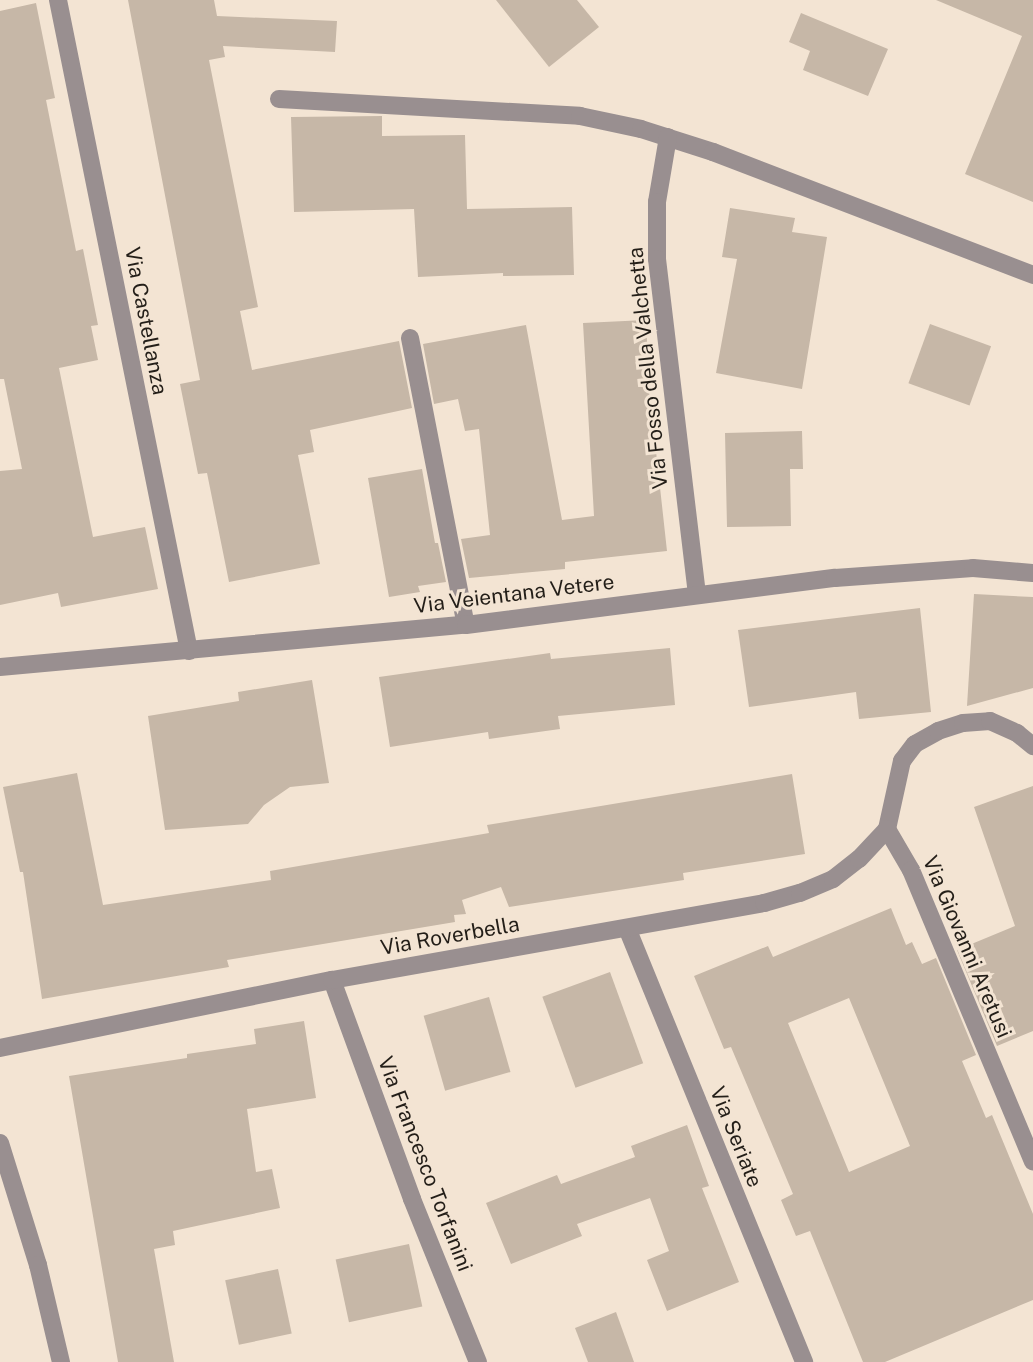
<!DOCTYPE html>
<html>
<head>
<meta charset="utf-8">
<style>
  body { margin:0 }
  #map { position:relative; width:1033px; height:1362px; overflow:hidden; background:#f3e4d3; font-family:"Public Sans",sans-serif }
  div>[style] { position:absolute }
  .building>* { inset:0; background:#c6b7a7; transform-origin:0 0 }
  .lane>* { height:18px; margin:-9px; padding:0 9px; transform-origin:9px; border-radius:9px; background:#998f90 }
  .street>* { height:18px; margin:-9px; padding:0 9px; transform-origin:9px; border-radius:9px; background:#998f90 }
  span { translate:-50% -50%; white-space:nowrap; text-align:center; line-height:1.15; -webkit-text-stroke:6px #f3e4d3; paint-order:stroke }
  .street-label { font-size:21px; color:#231e18 }
</style>
</head>
<body>
<div id="map">
  <div class="building">
    <div style="clip-path:polygon(128px 0,214px 0,217px 16px,337px 21px,335px 52px,223px 46px,225px 57px,209px 60px,258px 307px,240px 311px,252px 370px,399px 341px,412px 408px,310px 430px,314px 452px,298px 455px,320px 564px,229px 582px,207px 473px,198px 474px,180px 384px,200px 380px)"></div>
    <div style="clip-path:polygon(496px 0,577px 0,599px 27px,549px 67px)"></div>
    <div style="clip-path:polygon(936px 0,1033px 0,1033px 202px,965px 174px,1022px 36px)"></div>
    <div style="clip-path:polygon(36px 3px,55px 98px,46px 100px,76px 251px,83px 249px,98px 325px,91px 326px,98px 360px,59px 368px,93px 537px,145px 527px,158px 589px,61px 607px,58px 593px,0 605px,0 471px,22px 469px,4px 379px,0 379px,0 11px)"></div>
    <div style="clip-path:polygon(801px 13px,888px 49px,868px 96px,803px 70px,810px 51px,789px 42px)"></div>
    <div style="clip-path:polygon(382px 116px,382px 136px,465px 135px,467px 209px,572px 207px,574px 275px,503px 276px,503px 273px,418px 277px,414px 209px,294px 212px,291px 117px)"></div>
    <div style="clip-path:polygon(730px 208px,795px 218px,792px 232px,827px 237px,802px 389px,716px 373px,737px 259px,722px 257px)"></div>
    <div style="clip-path:polygon(646px 320px,652px 451px,656px 451px,667px 551px,565px 562px,565px 569px,469px 578px,461px 539px,490px 535px,479px 429px,465px 431px,458px 399px,434px 404px,423px 344px,526px 325px,562px 520px,594px 516px,583px 323px)"></div>
    <div style="left:930px;top:324px;width:65px;height:63px;rotate:20deg"></div>
    <div style="clip-path:polygon(802px 431px,803px 469px,790px 469px,791px 526px,727px 527px,725px 433px)"></div>
    <div style="clip-path:polygon(422px 469px,435px 543px,438px 543px,446px 582px,418px 586px,420px 592px,389px 597px,368px 478px)"></div>
    <div style="clip-path:polygon(974px 594px,1033px 597px,1033px 688px,967px 706px)"></div>
    <div style="clip-path:polygon(920px 608px,931px 712px,859px 719px,856px 692px,749px 707px,738px 630px)"></div>
    <div style="clip-path:polygon(670px 648px,675px 705px,558px 716px,560px 729px,489px 739px,488px 732px,390px 747px,379px 677px,550px 653px,551px 659px)"></div>
    <div style="clip-path:polygon(312px 680px,329px 783px,290px 787px,264px 805px,248px 824px,165px 830px,148px 716px,239px 701px,238px 692px)"></div>
    <div style="clip-path:polygon(77px 773px,103px 905px,271px 880px,270px 871px,489px 833px,487px 825px,792px 774px,805px 854px,683px 873px,684px 880px,509px 907px,501px 887px,462px 900px,466px 914px,454px 915px,455px 922px,227px 960px,229px 967px,42px 999px,23px 872px,20px 872px,3px 787px)"></div>
    <div style="clip-path:polygon(1033px 786px,1033px 1031px,997px 1046px,957px 950px,1015px 926px,974px 807px)"></div>
    <div style="clip-path:polygon(evenodd,891px 908px,906px 945px,912px 942px,922px 964px,936px 958px,976px 1055px,962px 1061px,986px 1118px,992px 1115px,1033px 1214px,1033px 1300px,885px 1362px,863px 1362px,810px 1231px,796px 1236px,781px 1200px,793px 1194px,731px 1047px,724px 1049px,694px 976px,768px 946px,773px 957px,891px 908px,849px 998px,910px 1146px,849px 1172px,788px 1023px,849px 998px)"></div>
    <div style="left:610px;top:972px;width:97px;height:72px;rotate:70deg"></div>
    <div style="left:489px;top:997px;width:78px;height:68px;rotate:74deg"></div>
    <div style="clip-path:polygon(304px 1021px,316px 1098px,247px 1109px,256px 1172px,272px 1169px,280px 1208px,173px 1231px,175px 1245px,154px 1249px,174px 1362px,118px 1362px,69px 1076px,187px 1058px,187px 1054px,256px 1044px,254px 1029px)"></div>
    <div style="clip-path:polygon(687px 1125px,709px 1186px,702px 1188px,739px 1282px,667px 1311px,647px 1260px,669px 1251px,650px 1198px,577px 1224px,582px 1236px,511px 1264px,486px 1203px,557px 1175px,561px 1184px,635px 1157px,631px 1146px)"></div>
    <div style="left:409px;top:1244px;width:64px;height:75px;rotate:78deg"></div>
    <div style="left:278px;top:1269px;width:66px;height:54px;rotate:78deg"></div>
    <div style="clip-path:polygon(616px 1312px,634px 1362px,588px 1362px,575px 1328px)"></div>
  </div>
  <div class="lane">
    <div style="left:410px;top:338px;width:292px;rotate:79deg"></div>
  </div>
  <div class="street">
    <div style="left:58px;top:0;width:664px;rotate:78.62deg"></div>
    <div style="left:279px;top:99px;width:301px;rotate:3.2deg"></div>
    <div style="left:580px;top:116px;width:62px;rotate:12deg"></div>
    <div style="left:641px;top:129px;width:76px;rotate:17.7deg"></div>
    <div style="left:713px;top:152px;width:343px;rotate:21deg"></div>
    <div style="left:668px;top:137px;width:66px;rotate:99.6deg"></div>
    <div style="left:657px;top:202px;width:57px;rotate:90deg"></div>
    <div style="left:657px;top:259px;width:337px;rotate:83.2deg"></div>
    <div style="left:0;top:667px;width:468px;rotate:-5.2deg"></div>
    <div style="left:466px;top:625px;width:372px;rotate:-7.3deg"></div>
    <div style="left:835px;top:578px;width:138px;rotate:-4.1deg"></div>
    <div style="left:973px;top:568px;width:60px;rotate:4.8deg"></div>
    <div style="left:887px;top:829px;width:48px;rotate:59.7deg"></div>
    <div style="left:911px;top:870px;width:316px;rotate:67.3deg"></div>
    <div style="left:887px;top:829px;width:70px;rotate:-77.6deg"></div>
    <div style="left:902px;top:761px;width:21px;rotate:-53deg"></div>
    <div style="left:915px;top:744px;width:26px;rotate:-29deg"></div>
    <div style="left:938px;top:731px;width:26px;rotate:-18deg"></div>
    <div style="left:963px;top:723px;width:27px;rotate:-4deg"></div>
    <div style="left:990px;top:721px;width:30px;rotate:24deg"></div>
    <div style="left:1017px;top:733px;width:21px;rotate:39deg"></div>
    <div style="left:627px;top:928px;width:469px;rotate:67.8deg"></div>
    <div style="left:332px;top:980px;width:233px;rotate:69.9deg"></div>
    <div style="left:412px;top:1199px;width:176px;rotate:68deg"></div>
    <div style="left:0;top:1048px;width:339px;rotate:-11.6deg"></div>
    <div style="left:332px;top:980px;width:439px;rotate:-10.1deg"></div>
    <div style="left:764px;top:903px;width:37px;rotate:-16deg"></div>
    <div style="left:800px;top:893px;width:36px;rotate:-23deg"></div>
    <div style="left:833px;top:879px;width:33px;rotate:-38deg"></div>
    <div style="left:859px;top:859px;width:41px;rotate:-47deg"></div>
    <div style="left:0;top:1143px;width:128px;rotate:72.7deg"></div>
    <div style="left:38px;top:1265px;width:100px;rotate:76.7deg"></div>
  </div>
  <div class="street-label">
    <span style="left:146px;top:321px;rotate:79deg">Via Castellanza</span>
    <span style="left:648px;top:368px;rotate:-96deg">Via Fosso della Valchetta</span>
    <span style="left:514px;top:594px;rotate:-7deg">Via Veientana Vetere</span>
    <span style="left:450px;top:936px;rotate:-10deg">Via Roverbella</span>
    <span style="left:967px;top:947px;rotate:67deg">Via Giovanni Aretusi</span>
    <span style="left:736px;top:1137px;rotate:68deg">Via Seriate</span>
    <span style="left:425px;top:1164px;rotate:69deg">Via Francesco Torfanini</span>
  </div>
</div>
</body>
</html>
